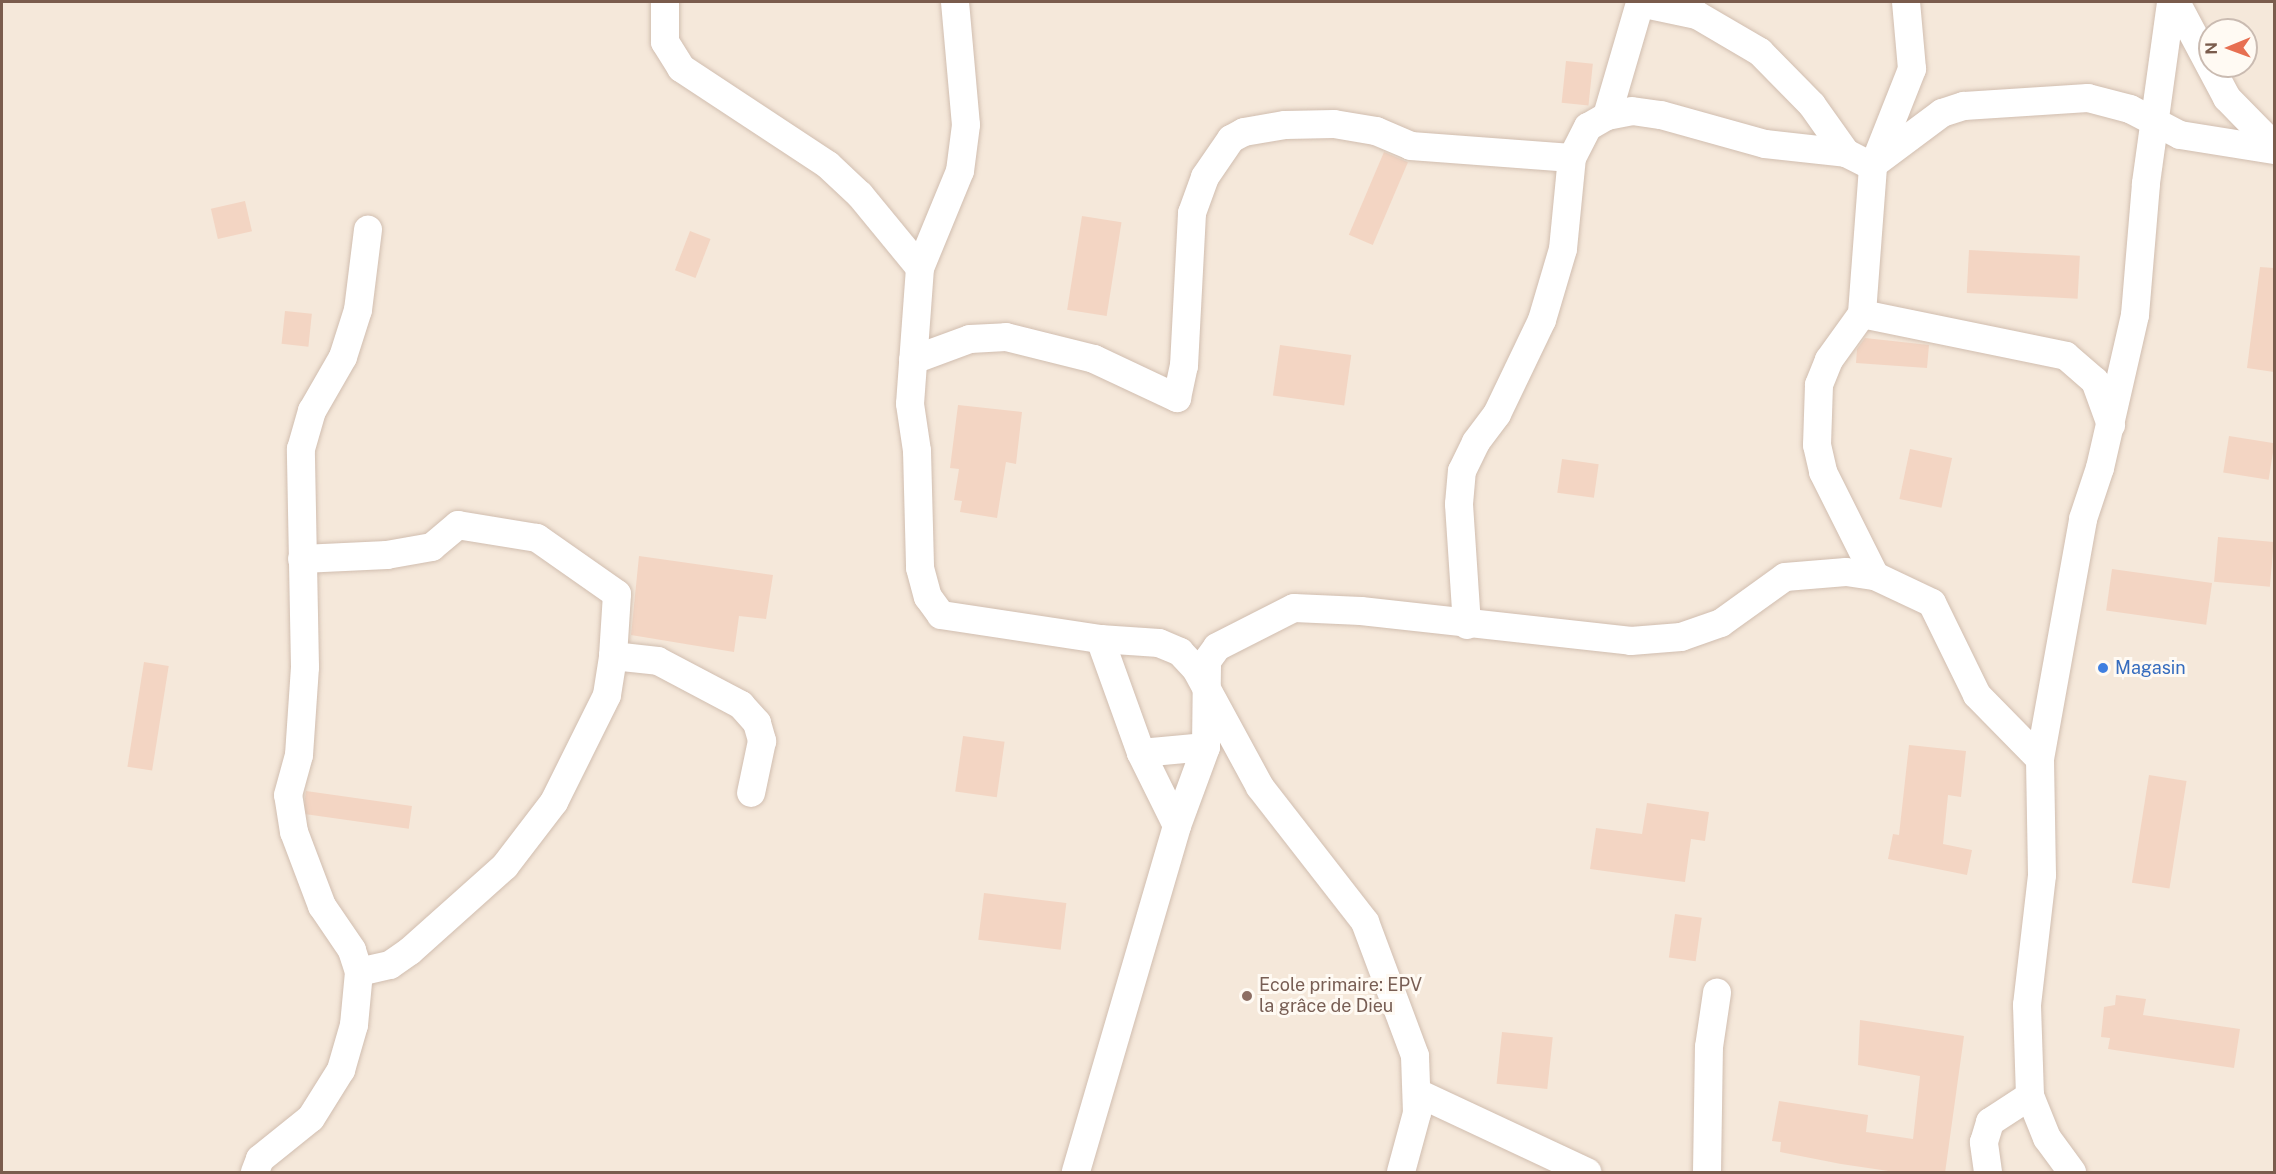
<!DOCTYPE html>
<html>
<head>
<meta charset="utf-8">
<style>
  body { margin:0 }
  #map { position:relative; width:2276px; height:1174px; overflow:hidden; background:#fdf6ec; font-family:"Public Sans",sans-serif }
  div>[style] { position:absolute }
  .residential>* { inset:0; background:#f5e8da }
  .building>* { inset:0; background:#f3d5c3; transform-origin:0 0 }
  .roads { filter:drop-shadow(0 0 2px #d1beb0) drop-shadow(0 0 2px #d1beb0) }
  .minor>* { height:28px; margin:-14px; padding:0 14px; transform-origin:14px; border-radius:14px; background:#fff }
  .dots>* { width:16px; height:16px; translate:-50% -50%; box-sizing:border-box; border:3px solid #fffaf3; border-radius:50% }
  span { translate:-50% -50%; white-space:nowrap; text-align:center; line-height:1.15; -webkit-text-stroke:6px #fffaf3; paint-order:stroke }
  .shop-label { font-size:18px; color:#366cbe }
  .left { translate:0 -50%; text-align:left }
  .education-label { font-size:18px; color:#785e54 }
  .frame { position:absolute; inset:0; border:3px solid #7a5c4d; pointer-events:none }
  .north { position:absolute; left:2198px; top:18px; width:60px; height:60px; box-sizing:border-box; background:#fffaf3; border:2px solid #cabbb1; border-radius:50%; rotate:269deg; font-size:16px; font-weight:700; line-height:24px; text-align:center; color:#7a5c4d }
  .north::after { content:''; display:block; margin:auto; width:21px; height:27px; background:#e76f51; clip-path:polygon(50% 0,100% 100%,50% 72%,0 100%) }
</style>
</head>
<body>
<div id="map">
  <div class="residential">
    <div style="clip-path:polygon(evenodd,2px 2px,2274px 2px,2274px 1172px,2px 1172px,2px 2px,2210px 30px,2246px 30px,2246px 66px,2210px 66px,2210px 30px)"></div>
  </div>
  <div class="building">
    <div style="left:1566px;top:61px;width:27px;height:42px;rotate:6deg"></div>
    <div style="left:1384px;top:152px;width:26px;height:90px;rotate:23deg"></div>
    <div style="left:245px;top:201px;width:31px;height:35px;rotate:77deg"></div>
    <div style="left:1082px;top:216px;width:40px;height:95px;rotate:9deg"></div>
    <div style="left:690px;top:231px;width:22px;height:42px;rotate:21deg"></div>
    <div style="left:1969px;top:250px;width:111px;height:43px;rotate:3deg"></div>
    <div style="clip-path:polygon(2260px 267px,2274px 268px,2274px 372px,2247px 368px)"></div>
    <div style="left:285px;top:311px;width:27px;height:33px;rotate:6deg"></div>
    <div style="clip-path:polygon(1865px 338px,1929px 345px,1927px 368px,1856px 363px,1857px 349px)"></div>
    <div style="left:1280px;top:345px;width:72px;height:51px;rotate:8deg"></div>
    <div style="clip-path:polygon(958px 405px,1022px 412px,1016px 464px,1006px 462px,997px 518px,960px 512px,962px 501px,954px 500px,959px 469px,950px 468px)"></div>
    <div style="left:2229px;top:436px;width:46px;height:37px;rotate:9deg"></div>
    <div style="left:1910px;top:449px;width:43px;height:51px;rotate:12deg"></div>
    <div style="left:1562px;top:459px;width:37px;height:34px;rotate:8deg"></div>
    <div style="left:2218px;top:537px;width:56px;height:45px;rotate:5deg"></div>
    <div style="clip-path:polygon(639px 556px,773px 575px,766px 619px,739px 616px,734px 652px,631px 635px)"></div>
    <div style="left:2112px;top:569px;width:101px;height:42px;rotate:8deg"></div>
    <div style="left:144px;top:662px;width:25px;height:106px;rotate:9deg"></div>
    <div style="left:963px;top:736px;width:42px;height:56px;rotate:8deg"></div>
    <div style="clip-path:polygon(1909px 745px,1966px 751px,1961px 797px,1948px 795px,1943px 844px,1972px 850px,1967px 875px,1888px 859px,1893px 834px,1899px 835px)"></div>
    <div style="left:2149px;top:775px;width:38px;height:109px;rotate:9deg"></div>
    <div style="left:306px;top:791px;width:107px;height:23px;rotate:8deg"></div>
    <div style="clip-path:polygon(1647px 803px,1709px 812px,1705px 841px,1691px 839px,1685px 882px,1590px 869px,1596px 828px,1642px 834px)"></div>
    <div style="left:984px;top:893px;width:83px;height:47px;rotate:7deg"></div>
    <div style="left:1675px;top:914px;width:27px;height:44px;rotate:8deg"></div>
    <div style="clip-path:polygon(2116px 995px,2146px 999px,2143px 1015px,2240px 1029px,2234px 1068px,2108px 1049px,2110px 1038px,2101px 1037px,2104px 1007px,2115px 1005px)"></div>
    <div style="clip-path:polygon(1860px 1020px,1964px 1036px,1945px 1173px,1902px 1173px,1841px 1164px,1780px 1152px,1781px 1142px,1772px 1141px,1779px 1101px,1868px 1115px,1866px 1132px,1913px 1139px,1920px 1076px,1858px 1065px)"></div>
    <div style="left:1502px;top:1032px;width:51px;height:52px;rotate:6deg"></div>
  </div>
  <div class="roads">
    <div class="minor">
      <div style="left:665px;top:2px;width:40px;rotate:90deg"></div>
      <div style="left:665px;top:42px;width:31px;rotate:58deg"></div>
      <div style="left:681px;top:68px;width:176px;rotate:33.4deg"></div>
      <div style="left:828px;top:165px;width:44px;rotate:43.2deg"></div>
      <div style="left:860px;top:195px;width:94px;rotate:50.6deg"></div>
      <div style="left:955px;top:2px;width:123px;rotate:84.9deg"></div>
      <div style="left:966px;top:125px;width:46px;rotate:97.4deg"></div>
      <div style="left:960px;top:171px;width:105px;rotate:112.4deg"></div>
      <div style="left:920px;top:268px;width:136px;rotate:94.2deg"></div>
      <div style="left:910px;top:404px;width:48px;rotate:81.5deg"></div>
      <div style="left:917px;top:451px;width:117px;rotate:88.5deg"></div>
      <div style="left:920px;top:568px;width:30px;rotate:75deg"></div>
      <div style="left:928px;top:597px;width:22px;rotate:54deg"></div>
      <div style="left:941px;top:615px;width:161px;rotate:8.6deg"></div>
      <div style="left:1100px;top:639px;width:121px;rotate:70.2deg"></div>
      <div style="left:1141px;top:753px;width:81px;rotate:63.7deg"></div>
      <div style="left:1177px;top:826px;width:360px;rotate:106.3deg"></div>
      <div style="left:2176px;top:2px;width:109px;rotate:62deg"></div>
      <div style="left:2227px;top:98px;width:67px;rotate:45.6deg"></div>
      <div style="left:1607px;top:116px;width:25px;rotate:-11deg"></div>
      <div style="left:1632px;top:111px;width:29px;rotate:8deg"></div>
      <div style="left:1661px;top:115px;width:108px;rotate:15.6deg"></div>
      <div style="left:1765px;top:144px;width:81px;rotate:6.3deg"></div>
      <div style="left:1876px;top:160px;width:98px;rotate:-68.4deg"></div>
      <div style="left:1912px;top:69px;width:67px;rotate:-95.1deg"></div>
      <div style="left:1875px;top:163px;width:84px;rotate:-36.7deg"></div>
      <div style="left:1942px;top:113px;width:23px;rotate:-18deg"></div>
      <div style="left:1964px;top:106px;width:124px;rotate:-3.7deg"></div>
      <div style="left:2088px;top:98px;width:43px;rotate:14.7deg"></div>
      <div style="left:2130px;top:109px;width:56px;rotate:27.5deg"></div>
      <div style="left:2180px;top:135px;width:95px;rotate:9.1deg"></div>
      <div style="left:1862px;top:314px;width:208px;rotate:11.6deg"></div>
      <div style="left:2066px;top:356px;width:38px;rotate:41deg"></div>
      <div style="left:2095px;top:381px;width:47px;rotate:70deg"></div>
      <div style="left:913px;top:360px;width:61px;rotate:-20.2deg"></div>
      <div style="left:970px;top:339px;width:36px;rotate:-3deg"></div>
      <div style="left:1006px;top:337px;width:91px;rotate:14deg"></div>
      <div style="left:1094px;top:359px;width:92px;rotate:25.2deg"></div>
      <div style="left:1177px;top:398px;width:33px;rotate:-78deg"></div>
      <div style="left:1184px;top:366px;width:153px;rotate:-87deg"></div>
      <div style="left:1192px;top:213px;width:38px;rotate:-70deg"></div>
      <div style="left:1205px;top:177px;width:46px;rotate:-55.6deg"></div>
      <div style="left:1231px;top:139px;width:15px;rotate:-28deg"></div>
      <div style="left:1244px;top:132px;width:42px;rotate:-9.7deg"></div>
      <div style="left:1285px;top:125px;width:49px;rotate:-1.2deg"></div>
      <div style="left:1334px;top:124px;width:43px;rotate:9.5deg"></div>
      <div style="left:1376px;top:131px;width:38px;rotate:23deg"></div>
      <div style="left:1411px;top:146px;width:161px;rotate:4.3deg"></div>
      <div style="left:1467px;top:625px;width:121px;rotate:-93.8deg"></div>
      <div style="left:1459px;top:504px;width:33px;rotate:-85deg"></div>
      <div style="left:1462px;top:471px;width:32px;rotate:-64deg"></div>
      <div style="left:1476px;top:442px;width:35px;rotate:-53deg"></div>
      <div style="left:1497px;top:414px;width:104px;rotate:-64.4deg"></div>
      <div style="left:1542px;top:320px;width:74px;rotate:-73.5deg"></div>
      <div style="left:1563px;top:249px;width:91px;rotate:-84.4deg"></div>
      <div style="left:1572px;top:158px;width:35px;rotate:-63deg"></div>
      <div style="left:1588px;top:127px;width:22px;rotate:-30deg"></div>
      <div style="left:1607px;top:116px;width:118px;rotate:-73.7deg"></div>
      <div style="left:1640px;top:3px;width:58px;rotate:11.9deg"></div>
      <div style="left:1697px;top:15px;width:73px;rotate:30.4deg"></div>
      <div style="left:1760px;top:52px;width:74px;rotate:45.5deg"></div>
      <div style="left:1812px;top:105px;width:59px;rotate:54.7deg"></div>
      <div style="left:1846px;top:153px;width:30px;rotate:27deg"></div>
      <div style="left:1873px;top:167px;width:147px;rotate:94.3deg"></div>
      <div style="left:1862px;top:314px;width:57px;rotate:125.7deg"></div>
      <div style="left:1829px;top:360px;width:27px;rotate:112deg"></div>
      <div style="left:1819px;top:385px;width:60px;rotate:91.9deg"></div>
      <div style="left:1817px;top:445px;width:28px;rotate:77deg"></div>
      <div style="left:1823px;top:472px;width:116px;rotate:63.4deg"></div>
      <div style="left:1100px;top:639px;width:59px;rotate:3.9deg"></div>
      <div style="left:1159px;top:643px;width:23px;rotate:23deg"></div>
      <div style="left:1180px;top:652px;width:23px;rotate:47deg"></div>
      <div style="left:1196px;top:669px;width:134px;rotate:61.5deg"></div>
      <div style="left:1260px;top:787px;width:171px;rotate:52.1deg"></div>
      <div style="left:1365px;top:922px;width:143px;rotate:69.5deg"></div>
      <div style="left:1415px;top:1056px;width:57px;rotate:88deg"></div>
      <div style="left:1417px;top:1113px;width:61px;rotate:105.2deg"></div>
      <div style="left:613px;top:656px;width:45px;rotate:6.3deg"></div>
      <div style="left:658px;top:661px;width:94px;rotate:27.9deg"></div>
      <div style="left:741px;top:705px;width:24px;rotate:48deg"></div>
      <div style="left:757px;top:723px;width:19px;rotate:74deg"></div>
      <div style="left:762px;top:741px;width:53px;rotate:101.9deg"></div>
      <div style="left:1141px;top:753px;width:65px;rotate:-5.3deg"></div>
      <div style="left:1177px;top:826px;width:84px;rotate:-69.8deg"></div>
      <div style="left:1206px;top:747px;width:86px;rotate:-89.3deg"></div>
      <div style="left:1207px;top:661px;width:17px;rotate:-54deg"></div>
      <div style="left:1217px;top:647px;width:86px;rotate:-26.9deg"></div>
      <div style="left:1294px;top:608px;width:67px;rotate:2.6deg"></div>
      <div style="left:1361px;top:611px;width:272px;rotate:6.3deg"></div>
      <div style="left:1631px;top:641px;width:50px;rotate:-4.6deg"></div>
      <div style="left:1681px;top:637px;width:42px;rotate:-19.3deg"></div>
      <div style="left:1721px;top:623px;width:79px;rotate:-35.7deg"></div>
      <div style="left:1785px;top:577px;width:61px;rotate:-4.7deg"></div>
      <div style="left:1846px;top:572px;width:29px;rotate:8deg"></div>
      <div style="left:1875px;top:576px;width:63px;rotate:25.3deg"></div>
      <div style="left:1932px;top:603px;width:102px;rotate:63.9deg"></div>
      <div style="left:1977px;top:695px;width:90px;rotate:45.5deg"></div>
      <div style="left:359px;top:972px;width:23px;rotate:-108deg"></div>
      <div style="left:352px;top:950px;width:53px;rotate:-124.3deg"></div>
      <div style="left:322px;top:906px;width:79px;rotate:-110.7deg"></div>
      <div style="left:294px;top:832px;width:37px;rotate:-99deg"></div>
      <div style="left:288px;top:795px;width:41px;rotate:-74.6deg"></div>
      <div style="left:299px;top:755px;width:88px;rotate:-86.1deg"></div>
      <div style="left:305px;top:667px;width:218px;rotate:-91.1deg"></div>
      <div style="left:301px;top:449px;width:40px;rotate:-74deg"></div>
      <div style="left:312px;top:411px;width:62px;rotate:-60.1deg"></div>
      <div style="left:343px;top:357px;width:49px;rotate:-72.3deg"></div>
      <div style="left:358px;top:310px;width:81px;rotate:-82.9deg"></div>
      <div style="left:1418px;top:1093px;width:187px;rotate:25.1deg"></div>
      <div style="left:255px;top:1172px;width:14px;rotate:-69deg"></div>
      <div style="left:260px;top:1159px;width:65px;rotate:-38.8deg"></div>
      <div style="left:311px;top:1118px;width:57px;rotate:-58deg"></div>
      <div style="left:341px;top:1070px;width:47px;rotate:-73.9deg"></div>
      <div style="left:354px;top:1025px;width:53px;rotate:-84.6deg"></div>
      <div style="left:359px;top:972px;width:32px;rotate:-13deg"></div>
      <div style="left:390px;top:965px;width:24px;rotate:-35deg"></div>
      <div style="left:410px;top:951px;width:127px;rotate:-41.8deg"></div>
      <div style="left:505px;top:866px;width:81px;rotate:-52.6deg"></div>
      <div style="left:554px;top:802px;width:119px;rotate:-63.6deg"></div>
      <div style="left:607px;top:695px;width:39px;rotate:-81deg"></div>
      <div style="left:613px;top:656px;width:62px;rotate:-86.3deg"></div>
      <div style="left:617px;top:594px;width:98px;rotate:-145deg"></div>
      <div style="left:537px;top:538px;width:80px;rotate:-170.7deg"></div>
      <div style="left:458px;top:525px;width:34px;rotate:140deg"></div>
      <div style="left:432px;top:547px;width:46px;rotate:169.9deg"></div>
      <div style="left:387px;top:555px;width:85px;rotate:177.3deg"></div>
      <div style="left:1707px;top:1172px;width:125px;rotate:-89.1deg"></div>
      <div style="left:1709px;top:1047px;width:55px;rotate:-81.6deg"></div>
      <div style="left:1988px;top:1172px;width:30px;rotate:-98deg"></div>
      <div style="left:1984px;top:1142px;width:21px;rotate:-73deg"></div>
      <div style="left:1990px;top:1122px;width:48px;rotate:-33deg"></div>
      <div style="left:2072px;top:1172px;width:42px;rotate:-126.3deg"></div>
      <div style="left:2047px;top:1138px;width:45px;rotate:-112deg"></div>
      <div style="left:2030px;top:1096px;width:91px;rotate:-91.9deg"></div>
      <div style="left:2027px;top:1005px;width:131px;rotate:-83.4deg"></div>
      <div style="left:2042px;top:875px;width:116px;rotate:-91deg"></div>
      <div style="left:2040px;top:759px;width:244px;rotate:-79.8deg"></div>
      <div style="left:2083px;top:519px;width:54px;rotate:-71.6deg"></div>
      <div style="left:2100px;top:468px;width:157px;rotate:-77.1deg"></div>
      <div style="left:2135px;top:315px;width:132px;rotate:-85.2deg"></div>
      <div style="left:2146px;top:183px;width:183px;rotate:-82.1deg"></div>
    </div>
  </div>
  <div class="dots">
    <div style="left:2103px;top:668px;background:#3f7fe0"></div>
    <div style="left:1247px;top:996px;background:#8d6e63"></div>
  </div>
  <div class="shop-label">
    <span class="left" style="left:2115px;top:668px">Magasin</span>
  </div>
  <div class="education-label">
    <span class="left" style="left:1259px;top:996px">Ecole primaire: EPV<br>la grâce de Dieu</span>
  </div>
  <div class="frame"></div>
  <div class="north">N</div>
</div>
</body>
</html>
